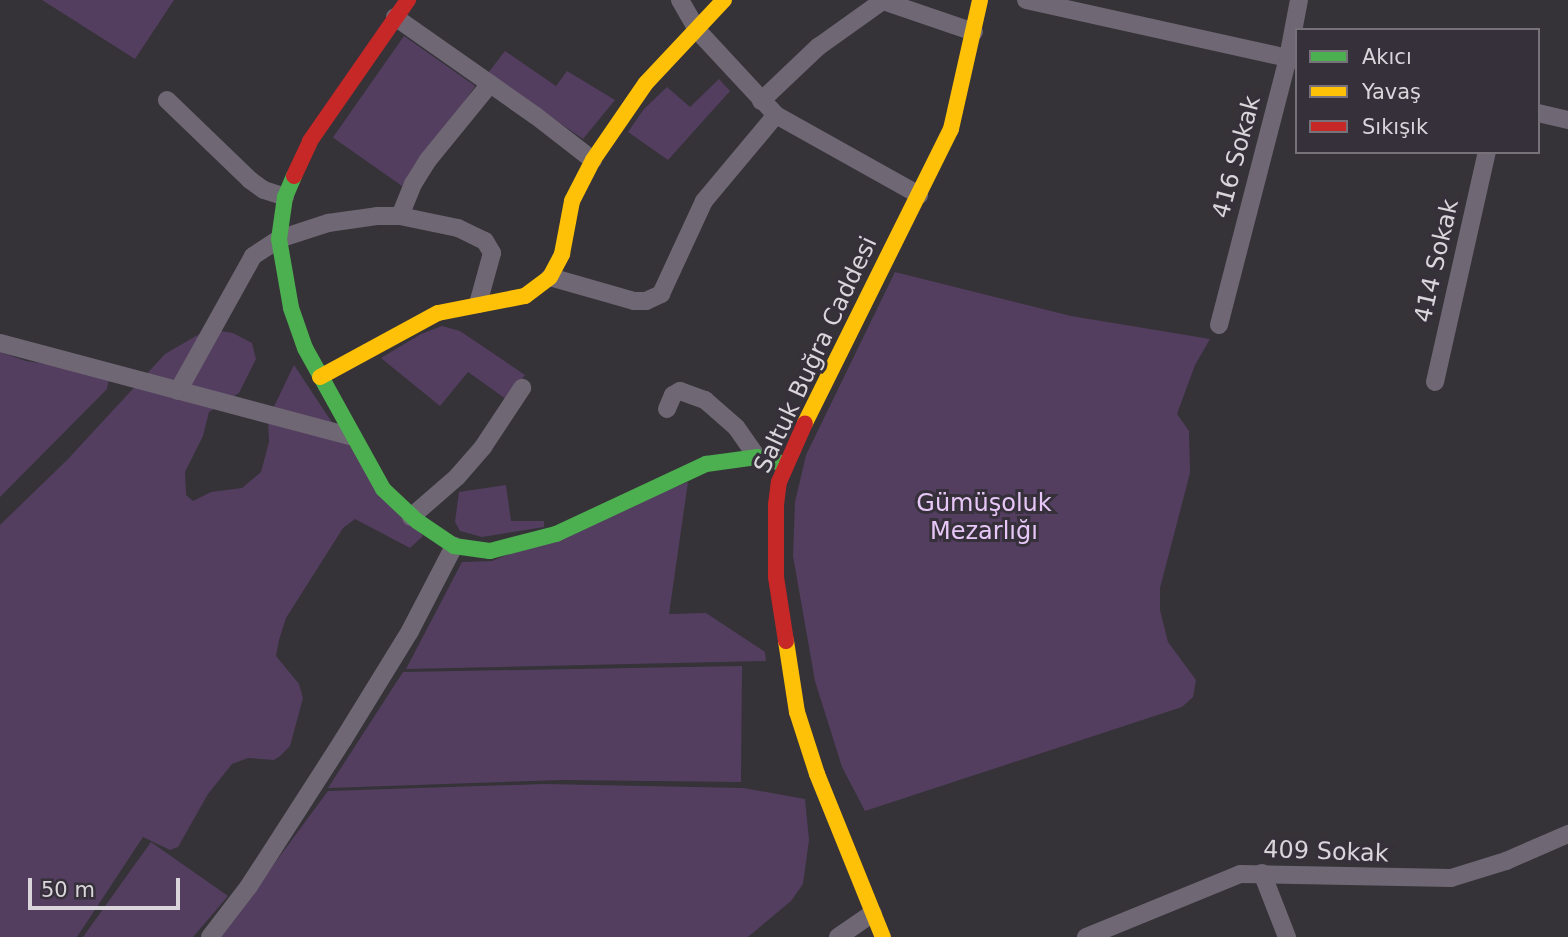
<!DOCTYPE html>
<html>
<head>
<meta charset="utf-8">
<style>
  body { margin:0 }
  #map { position:relative; width:1568px; height:937px; overflow:hidden; background:#353238; font-family:"DejaVu Sans",sans-serif }
  div>[style] { position:absolute }
  .green>* { inset:0; background:#533e5f; transform-origin:0 0 }
  .street>* { height:18px; margin:-9px; padding:0 9px; transform-origin:9px; border-radius:9px; background:#6f6774 }
  .fast>* { height:16px; margin:-8px; padding:0 8px; transform-origin:8px; border-radius:8px; background:#4caf50 }
  .slow>* { height:16px; margin:-8px; padding:0 8px; transform-origin:8px; border-radius:8px; background:#ffc107 }
  .jam>* { height:16px; margin:-8px; padding:0 8px; transform-origin:8px; border-radius:8px; background:#c62828 }
  span { translate:-50% -50%; white-space:nowrap; text-align:center; line-height:1.15; -webkit-text-stroke:6px #36303a; paint-order:stroke }
  .street-label { font-size:24px; color:#d9d5db }
  .park-label { font-size:24px; color:#e6c7f7 }
  .legend { position:absolute; left:1295px; top:28px; width:245px; height:126px; box-sizing:border-box; background:#36303a; border:2px solid #77727a; margin:0; padding:9px 12px; list-style:none; font-size:21px; color:#d9d5db }
  .legend li { display:flex; align-items:center; gap:14px; height:35px }
  .legend b { width:35px; border:2px solid #77727a }
  .scale { position:absolute; left:28px; top:878px; width:152px; height:32px; box-sizing:border-box; border:4px solid #d9d5db; border-top:0; padding-left:9px; font-size:21px; line-height:24px; white-space:nowrap; color:#d9d5db; -webkit-text-stroke:5px #36303a; paint-order:stroke }
</style>
</head>
<body>
<div id="map">
  <div class="green">
    <div style="clip-path:polygon(42px 0,174px 0,135px 59px)"></div>
    <div style="left:404px;top:36px;width:87px;height:124px;rotate:35deg"></div>
    <div style="clip-path:polygon(505px 51px,556px 86px,567px 71px,615px 100px,583px 139px,488px 73px)"></div>
    <div style="clip-path:polygon(719px 79px,730px 91px,668px 160px,628px 132px,644px 109px,667px 87px,690px 107px)"></div>
    <div style="clip-path:polygon(895px 272px,1071px 316px,1210px 339px,1195px 365px,1177px 414px,1189px 431px,1190px 473px,1160px 588px,1160px 610px,1168px 642px,1196px 680px,1193px 697px,1182px 707px,865px 811px,842px 767px,815px 681px,793px 556px,795px 502px,806px 455px)"></div>
    <div style="clip-path:polygon(442px 326px,460px 331px,525px 375px,506px 399px,468px 372px,440px 406px,381px 358px,421px 334px)"></div>
    <div style="clip-path:polygon(208px 329px,233px 333px,252px 343px,256px 359px,239px 393px,209px 412px,203px 436px,185px 472px,186px 495px,193px 501px,211px 492px,242px 488px,261px 472px,269px 442px,268px 419px,294px 365px,337px 430px,423px 536px,410px 548px,355px 519px,343px 528px,331px 547px,286px 618px,279px 640px,276px 656px,299px 684px,303px 698px,290px 746px,280px 756px,274px 760px,248px 758px,232px 764px,208px 794px,178px 847px,170px 850px,143px 837px,77px 937px,0 937px,0 525px,68px 459px,165px 354px)"></div>
    <div style="clip-path:polygon(0 352px,26px 361px,85px 370px,109px 379px,107px 389px,0 497px)"></div>
    <div style="clip-path:polygon(688px 482px,669px 614px,706px 613px,765px 652px,766px 661px,406px 669px,462px 562px,492px 561px)"></div>
    <div style="clip-path:polygon(506px 485px,511px 521px,544px 521px,544px 527px,482px 537px,460px 531px,455px 522px,459px 492px)"></div>
    <div style="clip-path:polygon(742px 666px,741px 782px,563px 780px,328px 788px,403px 672px)"></div>
    <div style="clip-path:polygon(544px 784px,743px 788px,805px 799px,809px 840px,803px 884px,791px 901px,748px 937px,220px 937px,328px 791px)"></div>
    <div style="clip-path:polygon(151px 842px,228px 896px,193px 937px,83px 937px)"></div>
  </div>
  <div class="street">
    <div style="left:680px;top:0;width:34px;rotate:60deg"></div>
    <div style="left:697px;top:30px;width:116px;rotate:47.1deg"></div>
    <div style="left:776px;top:115px;width:164px;rotate:29.2deg"></div>
    <div style="left:1026px;top:0;width:278px;rotate:12.5deg"></div>
    <div style="left:883px;top:1px;width:96px;rotate:18.8deg"></div>
    <div style="left:395px;top:17px;width:172px;rotate:35.1deg"></div>
    <div style="left:536px;top:116px;width:72px;rotate:37.7deg"></div>
    <div style="left:167px;top:100px;width:115px;rotate:43.9deg"></div>
    <div style="left:250px;top:180px;width:17px;rotate:36deg"></div>
    <div style="left:264px;top:190px;width:22px;rotate:18deg"></div>
    <div style="left:761px;top:101px;width:79px;rotate:-43.5deg"></div>
    <div style="left:818px;top:47px;width:81px;rotate:-35.5deg"></div>
    <div style="left:1538px;top:113px;width:31px;rotate:13deg"></div>
    <div style="left:400px;top:216px;width:35px;rotate:-68deg"></div>
    <div style="left:413px;top:184px;width:28px;rotate:-58deg"></div>
    <div style="left:428px;top:160px;width:98px;rotate:-50.8deg"></div>
    <div style="left:550px;top:277px;width:87px;rotate:15.9deg"></div>
    <div style="left:634px;top:301px;width:12px"></div>
    <div style="left:646px;top:301px;width:17px;rotate:-25deg"></div>
    <div style="left:661px;top:294px;width:102px;rotate:-65.2deg"></div>
    <div style="left:704px;top:201px;width:112px;rotate:-50.1deg"></div>
    <div style="left:1219px;top:325px;width:276px;rotate:-75.5deg"></div>
    <div style="left:1288px;top:58px;width:59px;rotate:-79.3deg"></div>
    <div style="left:0;top:343px;width:365px;rotate:14.9deg"></div>
    <div style="left:1435px;top:382px;width:236px;rotate:-77.3deg"></div>
    <div style="left:178px;top:391px;width:154px;rotate:-60.9deg"></div>
    <div style="left:253px;top:256px;width:31px;rotate:-33deg"></div>
    <div style="left:279px;top:239px;width:52px;rotate:-18.1deg"></div>
    <div style="left:328px;top:223px;width:49px;rotate:-8.1deg"></div>
    <div style="left:377px;top:216px;width:23px"></div>
    <div style="left:400px;top:216px;width:59px;rotate:11.7deg"></div>
    <div style="left:458px;top:228px;width:30px;rotate:26deg"></div>
    <div style="left:485px;top:241px;width:14px;rotate:60deg"></div>
    <div style="left:492px;top:253px;width:53px;rotate:105.4deg"></div>
    <div style="left:667px;top:409px;width:15px;rotate:-67deg"></div>
    <div style="left:673px;top:395px;width:8px;rotate:-30deg"></div>
    <div style="left:680px;top:391px;width:27px;rotate:20deg"></div>
    <div style="left:705px;top:400px;width:41px;rotate:41.1deg"></div>
    <div style="left:736px;top:427px;width:37px;rotate:55deg"></div>
    <div style="left:411px;top:517px;width:61px;rotate:-41deg"></div>
    <div style="left:457px;top:477px;width:40px;rotate:-49deg"></div>
    <div style="left:483px;top:447px;width:71px;rotate:-56.5deg"></div>
    <div style="left:1262px;top:873px;width:69px;rotate:68.7deg"></div>
    <div style="left:210px;top:937px;width:64px;rotate:-52.6deg"></div>
    <div style="left:249px;top:886px;width:174px;rotate:-57.2deg"></div>
    <div style="left:343px;top:740px;width:128px;rotate:-58.4deg"></div>
    <div style="left:410px;top:631px;width:96px;rotate:-62.6deg"></div>
    <div style="left:838px;top:937px;width:42px;rotate:-34.4deg"></div>
    <div style="left:1086px;top:937px;width:166px;rotate:-22.2deg"></div>
    <div style="left:1240px;top:874px;width:211px;rotate:1.1deg"></div>
    <div style="left:1451px;top:878px;width:58px;rotate:-17.2deg"></div>
    <div style="left:1506px;top:861px;width:68px;rotate:-23.5deg"></div>
  </div>
  <div class="fast">
    <div style="left:294px;top:176px;width:23px;rotate:113deg"></div>
    <div style="left:285px;top:197px;width:42px;rotate:98.1deg"></div>
    <div style="left:279px;top:239px;width:70px;rotate:80.1deg"></div>
    <div style="left:291px;top:308px;width:42px;rotate:70.7deg"></div>
    <div style="left:305px;top:348px;width:161px;rotate:61deg"></div>
    <div style="left:383px;top:489px;width:47px;rotate:43.3deg"></div>
    <div style="left:417px;top:521px;width:45px;rotate:34deg"></div>
    <div style="left:454px;top:546px;width:36px;rotate:8deg"></div>
    <div style="left:490px;top:551px;width:68px;rotate:-14.4deg"></div>
    <div style="left:556px;top:534px;width:166px;rotate:-25deg"></div>
    <div style="left:706px;top:464px;width:51px;rotate:-7.8deg"></div>
    <div style="left:757px;top:457px;width:29px;rotate:14deg"></div>
  </div>
  <div class="slow">
    <div style="left:320px;top:377px;width:134px;rotate:-28.5deg"></div>
    <div style="left:438px;top:313px;width:89px;rotate:-11.1deg"></div>
    <div style="left:525px;top:296px;width:31px;rotate:-37deg"></div>
    <div style="left:550px;top:277px;width:26px;rotate:-62deg"></div>
    <div style="left:562px;top:254px;width:54px;rotate:-79.3deg"></div>
    <div style="left:572px;top:201px;width:46px;rotate:-62.9deg"></div>
    <div style="left:593px;top:160px;width:93px;rotate:-55.5deg"></div>
    <div style="left:646px;top:83px;width:114px;rotate:-46.8deg"></div>
    <div style="left:805px;top:423px;width:328px;rotate:-63.6deg"></div>
    <div style="left:951px;top:129px;width:132px;rotate:-77.3deg"></div>
    <div style="left:786px;top:641px;width:72px;rotate:81.2deg"></div>
    <div style="left:797px;top:712px;width:65px;rotate:72.1deg"></div>
    <div style="left:817px;top:774px;width:176px;rotate:68deg"></div>
  </div>
  <div class="jam">
    <div style="left:294px;top:176px;width:38px;rotate:-65deg"></div>
    <div style="left:310px;top:141px;width:172px;rotate:-55.2deg"></div>
    <div style="left:786px;top:641px;width:65px;rotate:-98.9deg"></div>
    <div style="left:776px;top:577px;width:72px;rotate:-90deg"></div>
    <div style="left:776px;top:505px;width:23px;rotate:-83deg"></div>
    <div style="left:779px;top:482px;width:64px;rotate:-66.2deg"></div>
  </div>
  <div class="street-label">
    <span style="left:1237px;top:157px;rotate:-75deg">416 Sokak</span>
    <span style="left:1437px;top:261px;rotate:-77deg">414 Sokak</span>
    <span style="left:816px;top:355px;rotate:-65deg">Saltuk Buğra Caddesi</span>
    <span style="left:1326px;top:852px;rotate:2deg">409 Sokak</span>
  </div>
  <div class="park-label">
    <span style="left:984px;top:518px">Gümüşoluk<br>Mezarlığı</span>
  </div>
  <ul class="legend">
  <li><b style="height:9px;background:#4caf50"></b>Akıcı</li>
  <li><b style="height:9px;background:#ffc107"></b>Yavaş</li>
  <li><b style="height:9px;background:#c62828"></b>Sıkışık</li>
  </ul>
  <div class="scale">50 m</div>
</div>
</body>
</html>
